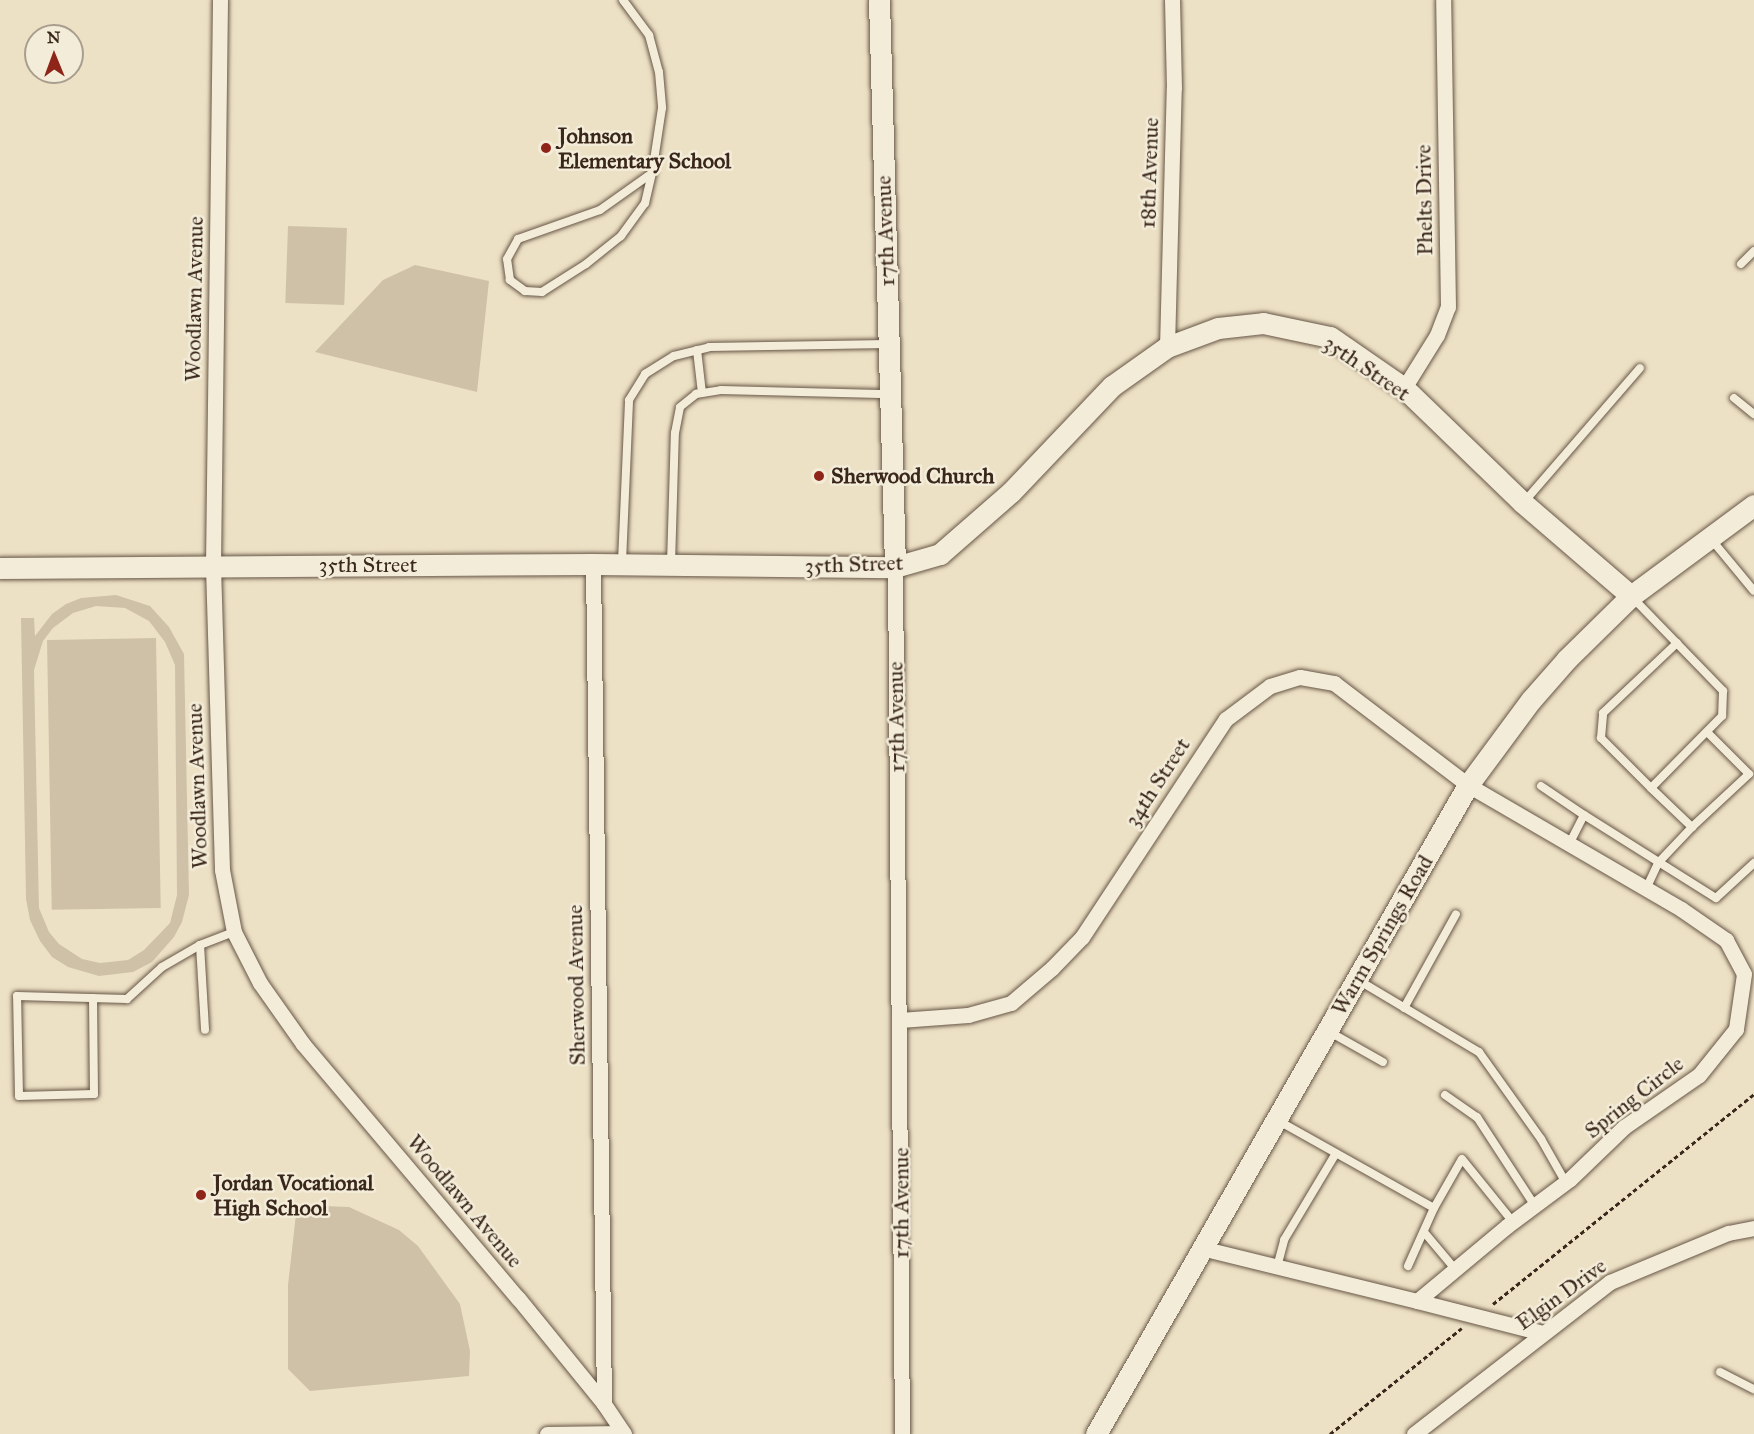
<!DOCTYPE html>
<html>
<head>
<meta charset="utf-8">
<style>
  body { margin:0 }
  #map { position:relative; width:1754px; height:1434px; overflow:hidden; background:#ede1c5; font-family:"IM FELL Great Primer",serif }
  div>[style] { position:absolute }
  .green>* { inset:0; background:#cfc1a8; transform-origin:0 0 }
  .path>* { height:3px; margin-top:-1.5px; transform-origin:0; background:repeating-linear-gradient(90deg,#3a271b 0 4.5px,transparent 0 7.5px) }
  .roads { filter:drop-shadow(0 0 2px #675646) drop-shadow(0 0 2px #675646) }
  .lane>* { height:8px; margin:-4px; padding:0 4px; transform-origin:4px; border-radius:4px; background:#f3ecd9 }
  .street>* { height:15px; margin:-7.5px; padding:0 7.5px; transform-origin:7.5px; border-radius:7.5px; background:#f3ecd9 }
  .secondary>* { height:21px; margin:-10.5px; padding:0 10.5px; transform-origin:10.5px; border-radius:10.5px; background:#f3ecd9 }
  .dots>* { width:16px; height:16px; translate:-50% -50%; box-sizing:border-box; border:3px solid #f3ecd9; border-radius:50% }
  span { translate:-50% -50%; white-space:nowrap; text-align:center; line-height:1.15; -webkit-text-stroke:5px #f3ecd9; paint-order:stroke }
  .poi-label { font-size:22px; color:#3a271b; font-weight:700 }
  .left { translate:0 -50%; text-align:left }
  .street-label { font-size:22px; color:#3a271b }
  .north { position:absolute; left:24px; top:24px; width:60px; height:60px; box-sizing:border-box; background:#f3ecd9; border:2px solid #a99d8d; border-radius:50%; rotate:359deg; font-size:16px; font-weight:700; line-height:24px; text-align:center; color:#3a271b }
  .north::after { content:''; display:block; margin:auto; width:21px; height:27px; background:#8f2418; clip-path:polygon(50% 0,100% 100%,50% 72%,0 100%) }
</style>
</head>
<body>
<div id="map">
  <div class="green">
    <div style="left:288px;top:226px;width:59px;height:77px;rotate:2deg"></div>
    <div style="clip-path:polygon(415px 265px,489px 281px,477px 392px,315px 352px,383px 280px)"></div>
    <div style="clip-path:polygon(evenodd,116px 595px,150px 606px,169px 627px,184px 654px,189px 895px,182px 922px,174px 937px,152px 962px,133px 972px,99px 976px,68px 967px,52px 957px,40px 941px,30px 920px,26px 899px,21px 618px,34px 618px,35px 636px,52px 614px,66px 604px,81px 598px,116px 595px,96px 606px,125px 608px,149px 621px,165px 642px,175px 665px,177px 895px,170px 923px,144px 950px,128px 960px,100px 963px,82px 959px,59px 944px,49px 932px,39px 908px,34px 670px,43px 641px,53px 628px,73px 613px,96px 606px)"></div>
    <div style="left:156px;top:638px;width:270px;height:109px;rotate:89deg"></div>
    <div style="clip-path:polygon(297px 1205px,349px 1207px,399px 1230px,418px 1246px,460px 1304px,470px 1351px,469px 1376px,310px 1391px,288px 1369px,288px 1285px)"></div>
  </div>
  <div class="path">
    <div style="left:1493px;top:1304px;width:335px;rotate:-38.8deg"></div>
    <div style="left:1330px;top:1434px;width:169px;rotate:-38.8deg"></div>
  </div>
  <div class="roads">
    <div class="lane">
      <div style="left:623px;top:0;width:44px;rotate:53.4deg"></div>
      <div style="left:649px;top:35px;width:38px;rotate:75deg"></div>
      <div style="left:659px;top:72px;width:36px;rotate:85deg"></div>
      <div style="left:662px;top:108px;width:66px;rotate:98.7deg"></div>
      <div style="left:652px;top:173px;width:31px;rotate:103deg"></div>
      <div style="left:645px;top:203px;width:41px;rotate:126deg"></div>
      <div style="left:621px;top:236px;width:45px;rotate:141.3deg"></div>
      <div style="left:586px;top:264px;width:52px;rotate:147.5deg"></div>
      <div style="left:542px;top:292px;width:17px;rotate:-177deg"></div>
      <div style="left:525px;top:291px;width:19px;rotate:-144deg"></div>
      <div style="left:510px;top:280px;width:21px;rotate:-98deg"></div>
      <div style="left:507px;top:259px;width:23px;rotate:-61deg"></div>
      <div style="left:518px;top:239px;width:87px;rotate:-19.5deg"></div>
      <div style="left:600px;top:210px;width:64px;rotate:-35.4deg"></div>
      <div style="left:1741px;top:264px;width:18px;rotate:-45deg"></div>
      <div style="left:697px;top:350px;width:43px;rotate:83.4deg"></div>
      <div style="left:1734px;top:398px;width:26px;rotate:39deg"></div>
      <div style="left:1524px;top:502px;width:177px;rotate:-49.1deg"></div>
      <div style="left:1711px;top:539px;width:67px;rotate:50.4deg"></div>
      <div style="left:622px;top:562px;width:162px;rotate:-87.5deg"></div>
      <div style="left:629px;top:400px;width:31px;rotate:-58deg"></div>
      <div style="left:645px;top:374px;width:34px;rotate:-32deg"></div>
      <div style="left:674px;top:356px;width:36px;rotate:-14deg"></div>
      <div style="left:709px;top:347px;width:178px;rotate:-1deg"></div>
      <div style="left:671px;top:564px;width:131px;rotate:-88.3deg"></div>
      <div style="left:675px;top:433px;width:26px;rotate:-79deg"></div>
      <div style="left:680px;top:407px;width:21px;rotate:-39deg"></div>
      <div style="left:696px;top:394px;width:25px;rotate:-9deg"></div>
      <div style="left:721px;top:390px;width:169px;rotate:1.4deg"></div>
      <div style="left:1632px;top:597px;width:131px;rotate:45.9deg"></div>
      <div style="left:1723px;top:691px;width:25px;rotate:92deg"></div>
      <div style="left:1722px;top:716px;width:101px;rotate:134.6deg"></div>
      <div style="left:1651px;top:788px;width:57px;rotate:43.6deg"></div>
      <div style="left:1692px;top:827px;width:78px;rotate:-42.9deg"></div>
      <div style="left:1749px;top:774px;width:58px;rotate:-135deg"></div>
      <div style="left:1541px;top:786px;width:52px;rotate:34deg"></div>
      <div style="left:1584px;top:815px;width:33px;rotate:117deg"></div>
      <div style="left:1651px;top:788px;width:71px;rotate:-135deg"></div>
      <div style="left:1601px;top:738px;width:25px;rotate:-85deg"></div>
      <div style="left:1603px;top:713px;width:102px;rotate:-43.4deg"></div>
      <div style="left:1584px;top:815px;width:156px;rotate:32.2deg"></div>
      <div style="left:1716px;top:898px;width:52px;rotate:-42.6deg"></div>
      <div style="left:1646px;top:889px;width:29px;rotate:-65deg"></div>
      <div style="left:1658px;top:863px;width:50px;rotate:-46.6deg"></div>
      <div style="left:200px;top:945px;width:85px;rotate:86.6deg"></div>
      <div style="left:1358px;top:980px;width:141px;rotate:30.8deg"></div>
      <div style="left:1479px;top:1052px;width:107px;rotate:54.5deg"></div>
      <div style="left:1541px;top:1139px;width:51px;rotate:60.4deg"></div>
      <div style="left:93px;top:998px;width:96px;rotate:89.4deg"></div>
      <div style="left:94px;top:1094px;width:75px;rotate:178.5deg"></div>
      <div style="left:19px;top:1096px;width:100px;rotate:-91.1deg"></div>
      <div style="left:17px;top:996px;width:110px;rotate:1.6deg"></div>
      <div style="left:127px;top:999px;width:47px;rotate:-42.4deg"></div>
      <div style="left:162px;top:967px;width:44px;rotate:-30.1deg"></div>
      <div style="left:200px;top:945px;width:36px;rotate:-21deg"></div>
      <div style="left:1404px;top:1008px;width:107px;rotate:-61deg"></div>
      <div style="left:1328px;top:1031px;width:63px;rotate:29.4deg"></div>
      <div style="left:1445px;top:1095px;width:39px;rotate:35deg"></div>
      <div style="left:1477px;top:1117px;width:106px;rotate:56.9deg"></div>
      <div style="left:1277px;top:1120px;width:180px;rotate:29.3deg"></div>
      <div style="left:1424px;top:1232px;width:48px;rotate:50deg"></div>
      <div style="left:1408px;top:1266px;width:64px;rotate:-65.9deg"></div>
      <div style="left:1434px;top:1208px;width:56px;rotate:-60.3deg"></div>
      <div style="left:1462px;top:1159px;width:81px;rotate:51deg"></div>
      <div style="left:1277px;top:1267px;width:28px;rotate:-75deg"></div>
      <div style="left:1284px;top:1240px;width:101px;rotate:-59.1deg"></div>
      <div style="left:1720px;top:1372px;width:38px;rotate:27deg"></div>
    </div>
    <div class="street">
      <div style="left:220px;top:0;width:566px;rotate:90.71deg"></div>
      <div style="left:213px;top:566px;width:304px;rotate:88.3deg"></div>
      <div style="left:222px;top:870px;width:63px;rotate:79deg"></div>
      <div style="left:234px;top:932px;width:57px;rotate:63deg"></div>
      <div style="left:260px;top:983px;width:75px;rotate:54.8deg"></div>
      <div style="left:303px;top:1044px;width:333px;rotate:49.8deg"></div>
      <div style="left:518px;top:1298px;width:136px;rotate:50.9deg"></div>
      <div style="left:604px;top:1404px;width:36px;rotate:56deg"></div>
      <div style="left:1167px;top:347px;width:259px;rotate:-88.5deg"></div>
      <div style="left:1174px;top:88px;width:88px;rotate:-91.3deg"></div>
      <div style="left:1404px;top:388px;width:62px;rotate:-58.1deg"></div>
      <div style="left:1437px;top:335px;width:30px;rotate:-69deg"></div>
      <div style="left:1448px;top:307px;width:307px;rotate:-90.9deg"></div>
      <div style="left:593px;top:564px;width:840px;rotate:89.25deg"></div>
      <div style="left:895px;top:567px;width:867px;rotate:89.54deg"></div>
      <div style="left:900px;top:1020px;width:68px;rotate:-4.2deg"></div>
      <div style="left:968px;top:1015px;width:45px;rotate:-15.6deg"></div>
      <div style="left:1011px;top:1003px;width:54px;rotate:-40.5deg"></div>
      <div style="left:1052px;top:968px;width:43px;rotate:-45.9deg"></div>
      <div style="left:1082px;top:937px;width:261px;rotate:-56.6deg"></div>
      <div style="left:1226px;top:719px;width:55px;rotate:-36.9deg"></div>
      <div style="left:1270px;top:686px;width:31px;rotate:-17deg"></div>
      <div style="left:1300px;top:677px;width:35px;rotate:10deg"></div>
      <div style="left:1334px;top:683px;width:168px;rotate:37.3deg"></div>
      <div style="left:1468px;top:785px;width:246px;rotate:30.2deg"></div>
      <div style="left:1681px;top:909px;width:55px;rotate:34.6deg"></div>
      <div style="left:1726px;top:940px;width:38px;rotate:62deg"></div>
      <div style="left:1744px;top:974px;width:56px;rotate:98.3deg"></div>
      <div style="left:1736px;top:1029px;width:59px;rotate:128.8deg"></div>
      <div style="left:1699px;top:1075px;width:91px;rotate:145.3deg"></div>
      <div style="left:1624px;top:1127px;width:75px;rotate:136.1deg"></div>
      <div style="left:1570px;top:1179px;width:79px;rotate:143.3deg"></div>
      <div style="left:1507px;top:1226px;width:117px;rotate:140.2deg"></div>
      <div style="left:1417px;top:1301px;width:221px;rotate:-166.2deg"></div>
      <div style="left:1417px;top:1301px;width:130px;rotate:14.3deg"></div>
      <div style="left:547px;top:1434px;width:76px;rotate:-0.8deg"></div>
      <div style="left:1414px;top:1434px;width:248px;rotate:-37.8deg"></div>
      <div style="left:1610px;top:1282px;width:128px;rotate:-22.6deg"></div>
      <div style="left:1728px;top:1233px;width:26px;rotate:-11deg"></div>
    </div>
    <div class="secondary">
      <div style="left:879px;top:0;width:567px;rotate:88.38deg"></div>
      <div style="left:0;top:568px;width:593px;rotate:-0.39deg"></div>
      <div style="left:593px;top:564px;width:302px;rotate:0.6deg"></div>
      <div style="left:895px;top:567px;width:47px;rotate:-16.1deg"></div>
      <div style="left:940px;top:554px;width:94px;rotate:-41.1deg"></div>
      <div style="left:1011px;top:492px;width:146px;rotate:-46.4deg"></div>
      <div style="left:1112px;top:386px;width:67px;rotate:-35.3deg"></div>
      <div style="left:1167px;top:347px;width:54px;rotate:-20.4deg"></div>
      <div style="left:1218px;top:328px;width:45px;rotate:-6.3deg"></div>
      <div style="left:1263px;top:323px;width:68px;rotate:11.8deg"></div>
      <div style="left:1330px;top:337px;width:90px;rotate:34.6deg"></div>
      <div style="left:1404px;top:388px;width:165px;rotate:44deg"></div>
      <div style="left:1523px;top:503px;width:143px;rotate:40.7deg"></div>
      <div style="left:1096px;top:1434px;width:748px;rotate:-60.18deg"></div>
      <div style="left:1468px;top:785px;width:106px;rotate:-53.5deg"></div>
      <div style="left:1531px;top:700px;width:55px;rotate:-48.7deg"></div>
      <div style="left:1567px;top:659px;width:90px;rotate:-44.5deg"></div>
      <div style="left:1631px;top:596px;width:153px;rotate:-36.5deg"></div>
    </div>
  </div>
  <div class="dots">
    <div style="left:546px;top:148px;background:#8f2418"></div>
    <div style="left:819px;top:476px;background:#8f2418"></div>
    <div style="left:201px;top:1195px;background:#8f2418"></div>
  </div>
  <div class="poi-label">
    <span class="left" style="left:558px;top:148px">Johnson<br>Elementary School</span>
    <span class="left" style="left:831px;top:476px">Sherwood Church</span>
    <span class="left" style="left:213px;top:1195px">Jordan Vocational<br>High School</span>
  </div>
  <div class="street-label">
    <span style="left:1149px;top:173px;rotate:-88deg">18th Avenue</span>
    <span style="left:1424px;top:200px;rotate:-91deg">Phelts Drive</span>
    <span style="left:885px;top:231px;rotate:-92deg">17th Avenue</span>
    <span style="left:194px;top:299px;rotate:-89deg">Woodlawn Avenue</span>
    <span style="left:1367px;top:368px;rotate:34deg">35th Street</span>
    <span style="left:854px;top:564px;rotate:-2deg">35th Street</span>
    <span style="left:368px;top:565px">35th Street</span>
    <span style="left:896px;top:717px;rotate:-91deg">17th Avenue</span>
    <span style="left:1157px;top:782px;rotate:-57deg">34th Street</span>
    <span style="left:197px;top:786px;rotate:-92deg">Woodlawn Avenue</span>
    <span style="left:1382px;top:935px;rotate:-60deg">Warm Springs Road</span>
    <span style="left:576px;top:985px;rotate:-91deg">Sherwood Avenue</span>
    <span style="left:1634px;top:1097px;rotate:-38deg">Spring Circle</span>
    <span style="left:465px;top:1201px;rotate:50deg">Woodlawn Avenue</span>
    <span style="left:901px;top:1203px;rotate:-90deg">17th Avenue</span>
    <span style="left:1561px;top:1294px;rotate:-36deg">Elgin Drive</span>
  </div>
  <div class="north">N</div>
</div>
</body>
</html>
